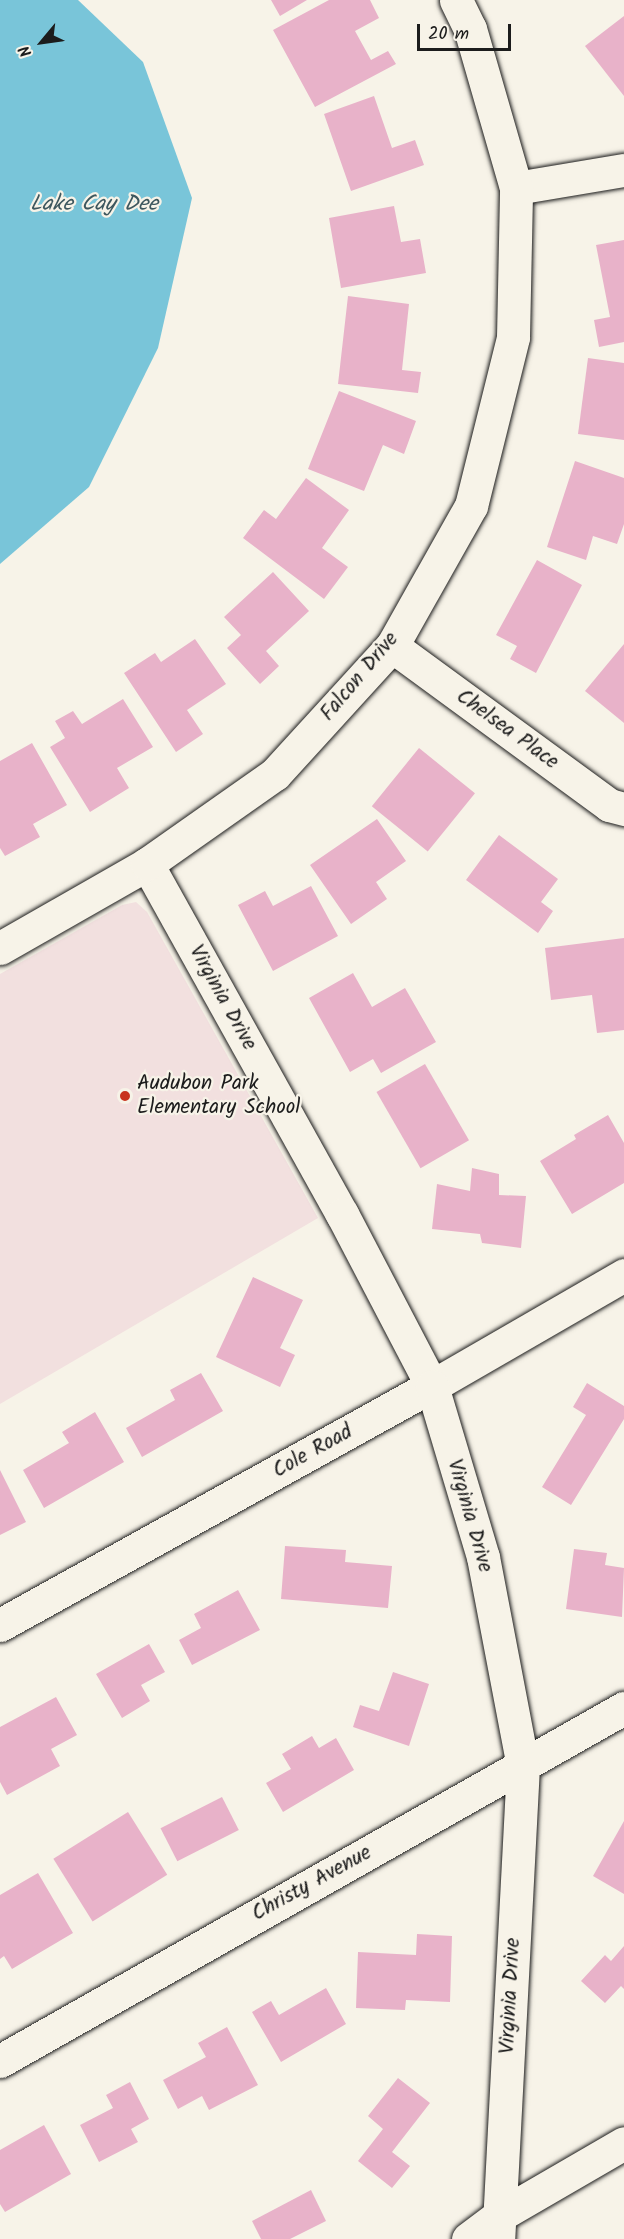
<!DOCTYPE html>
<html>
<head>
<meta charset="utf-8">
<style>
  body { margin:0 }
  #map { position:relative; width:624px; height:2239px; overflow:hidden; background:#f7f3e8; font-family:Kalam,sans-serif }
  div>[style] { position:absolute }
  .built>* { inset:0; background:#f2e0df }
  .water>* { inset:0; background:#79c5d9 }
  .building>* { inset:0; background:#e8b2c9; transform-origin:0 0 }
  .roads { filter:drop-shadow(0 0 2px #1c1c1c) drop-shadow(0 0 2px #1c1c1c) }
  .minor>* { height:33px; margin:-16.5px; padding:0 16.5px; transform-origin:16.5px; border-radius:16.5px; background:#f7f3e8 }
  .tertiary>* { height:33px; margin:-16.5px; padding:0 16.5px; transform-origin:16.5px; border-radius:16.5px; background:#f7f3e8 }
  .dots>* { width:16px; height:16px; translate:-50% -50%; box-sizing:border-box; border:3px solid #f7f3e8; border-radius:50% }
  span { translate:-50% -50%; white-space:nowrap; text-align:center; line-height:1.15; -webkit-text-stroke:4.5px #f7f3e8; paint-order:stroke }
  .street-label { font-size:21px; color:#1c1c1c }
  .poi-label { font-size:21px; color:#1c1c1c }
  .left { translate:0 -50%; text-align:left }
  .water-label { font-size:22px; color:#3d575e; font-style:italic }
  .north { position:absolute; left:12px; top:12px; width:60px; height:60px; -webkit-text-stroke:4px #f7f3e8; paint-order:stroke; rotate:241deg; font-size:16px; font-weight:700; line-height:24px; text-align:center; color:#1c1c1c }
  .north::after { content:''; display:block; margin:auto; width:21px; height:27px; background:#1c1c1c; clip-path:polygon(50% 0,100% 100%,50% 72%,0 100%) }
  .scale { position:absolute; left:417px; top:24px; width:94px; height:27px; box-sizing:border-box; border:3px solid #1c1c1c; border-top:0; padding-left:8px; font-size:18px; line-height:21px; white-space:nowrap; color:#1c1c1c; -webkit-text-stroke:4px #f7f3e8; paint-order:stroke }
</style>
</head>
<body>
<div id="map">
  <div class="built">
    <div style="clip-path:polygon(136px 902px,147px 912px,318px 1218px,0 1404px,0 974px,122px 905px)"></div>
  </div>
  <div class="water">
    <div style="clip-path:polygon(0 0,78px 0,143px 62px,192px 198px,158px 348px,89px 487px,0 564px)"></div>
  </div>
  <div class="building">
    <div style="clip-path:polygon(271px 0,307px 0,280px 16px)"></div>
    <div style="clip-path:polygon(329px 0,370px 0,379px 18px,355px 31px,371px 60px,388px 51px,396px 64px,315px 107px,273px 30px)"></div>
    <div style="clip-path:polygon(624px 16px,624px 96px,585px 46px)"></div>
    <div style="clip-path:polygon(374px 96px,392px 148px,415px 140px,424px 165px,351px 191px,324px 114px)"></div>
    <div style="clip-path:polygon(394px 206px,401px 242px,420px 239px,426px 273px,341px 288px,329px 218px)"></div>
    <div style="clip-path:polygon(624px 240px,624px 342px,599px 347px,594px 320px,610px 317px,596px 245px)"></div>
    <div style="clip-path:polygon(348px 296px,409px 304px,402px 370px,421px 372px,418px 393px,338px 384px)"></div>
    <div style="clip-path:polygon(588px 358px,624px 363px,624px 440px,578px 434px)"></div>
    <div style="clip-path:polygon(339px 391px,416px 421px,404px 454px,383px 445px,364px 491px,308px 469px)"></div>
    <div style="clip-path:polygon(575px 461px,624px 478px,624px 524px,617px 544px,593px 536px,586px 560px,547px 547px)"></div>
    <div style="clip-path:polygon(306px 478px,349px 510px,322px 548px,348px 567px,324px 599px,243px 538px,264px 510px,276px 519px)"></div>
    <div style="clip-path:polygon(537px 560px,582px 585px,536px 673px,510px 659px,517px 646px,496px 635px)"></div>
    <div style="clip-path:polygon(273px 572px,309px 611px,266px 651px,279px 666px,260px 684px,227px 648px,241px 635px,224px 617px)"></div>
    <div style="clip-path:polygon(195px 639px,226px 684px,187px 710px,203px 734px,176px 752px,124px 673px,155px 653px,161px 662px)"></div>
    <div style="clip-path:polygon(624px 644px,624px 723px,585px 691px)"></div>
    <div style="clip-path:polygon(123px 699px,153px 747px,117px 768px,129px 788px,90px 812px,50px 747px,65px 738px,55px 721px,73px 711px,82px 724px)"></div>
    <div style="clip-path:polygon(32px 743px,67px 805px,33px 824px,40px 837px,5px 856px,0 848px,0 761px)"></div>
    <div style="left:419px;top:748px;width:72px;height:75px;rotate:39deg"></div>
    <div style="clip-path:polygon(377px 819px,406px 861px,376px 882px,387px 899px,351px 924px,310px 865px)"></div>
    <div style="clip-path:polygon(499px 835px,558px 879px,541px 902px,553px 911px,538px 933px,466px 880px)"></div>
    <div style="clip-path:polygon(311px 886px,338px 936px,273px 971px,238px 905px,265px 891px,273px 906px)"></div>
    <div style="clip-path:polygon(624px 938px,624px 1030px,597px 1033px,592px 995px,551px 1000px,545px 948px)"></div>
    <div style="clip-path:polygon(353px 973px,372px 1007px,405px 988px,436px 1042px,381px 1073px,373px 1059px,350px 1072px,309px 998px)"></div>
    <div style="left:425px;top:1064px;width:88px;height:56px;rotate:60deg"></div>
    <div style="clip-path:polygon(608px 1115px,624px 1143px,624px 1183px,572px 1214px,540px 1161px,576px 1139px,574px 1135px)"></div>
    <div style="clip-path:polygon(472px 1168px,499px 1174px,499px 1195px,526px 1196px,521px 1248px,482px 1243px,480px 1234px,432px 1229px,437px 1184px,470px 1191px)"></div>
    <div style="clip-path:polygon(253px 1277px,303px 1300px,280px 1348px,295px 1355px,280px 1387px,216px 1357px)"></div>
    <div style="clip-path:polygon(201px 1373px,223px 1411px,142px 1457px,126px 1428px,175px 1400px,170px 1390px)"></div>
    <div style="clip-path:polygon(587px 1383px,624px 1406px,624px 1419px,571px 1505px,542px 1487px,586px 1415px,573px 1407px)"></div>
    <div style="clip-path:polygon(95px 1412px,124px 1462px,44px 1508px,23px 1470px,69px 1443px,62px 1432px)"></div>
    <div style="clip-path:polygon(0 1470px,26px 1522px,0 1535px)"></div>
    <div style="clip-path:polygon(285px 1546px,346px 1550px,345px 1562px,392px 1566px,388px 1608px,281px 1599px)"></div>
    <div style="clip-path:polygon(574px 1549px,607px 1553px,605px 1565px,624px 1568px,622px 1617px,566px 1609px)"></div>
    <div style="clip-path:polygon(238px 1590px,260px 1630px,192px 1665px,179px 1640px,201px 1628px,194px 1614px)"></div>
    <div style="clip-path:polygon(149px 1644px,165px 1672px,141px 1685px,150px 1701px,122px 1718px,96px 1674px)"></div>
    <div style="clip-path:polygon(393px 1672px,429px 1684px,409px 1746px,353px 1727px,360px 1705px,379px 1711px)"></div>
    <div style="clip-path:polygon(56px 1697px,77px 1735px,51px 1749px,60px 1766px,7px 1795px,0 1782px,0 1727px)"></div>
    <div style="clip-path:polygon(312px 1736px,319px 1748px,336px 1738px,354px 1770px,283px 1812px,266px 1783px,291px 1769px,282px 1754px)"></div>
    <div style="left:222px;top:1797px;width:37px;height:69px;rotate:63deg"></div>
    <div style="left:128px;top:1812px;width:74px;height:88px;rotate:58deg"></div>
    <div style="clip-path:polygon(624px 1821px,624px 1894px,593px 1876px)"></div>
    <div style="clip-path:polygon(38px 1873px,73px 1933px,12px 1969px,4px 1956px,0 1959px,0 1895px)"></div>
    <div style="clip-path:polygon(417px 1934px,452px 1936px,450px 2002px,406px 2000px,405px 2010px,356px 2008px,358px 1952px,416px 1955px)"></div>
    <div style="clip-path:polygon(624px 1946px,624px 1989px,621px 1986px,605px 2003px,581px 1981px,605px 1955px,611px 1961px)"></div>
    <div style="clip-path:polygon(326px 1988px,346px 2024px,281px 2062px,252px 2012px,271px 2001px,279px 2015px)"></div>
    <div style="clip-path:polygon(227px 2027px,258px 2085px,209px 2110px,202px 2096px,178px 2109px,163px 2080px,206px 2057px,198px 2043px)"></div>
    <div style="clip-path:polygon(398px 2078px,430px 2103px,392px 2152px,410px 2166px,392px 2188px,358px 2161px,383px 2129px,368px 2116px)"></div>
    <div style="clip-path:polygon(130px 2082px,149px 2119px,131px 2129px,138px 2142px,99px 2162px,80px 2125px,113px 2108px,106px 2095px)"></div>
    <div style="clip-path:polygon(44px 2125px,71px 2174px,5px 2212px,0 2204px,0 2150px)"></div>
    <div style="clip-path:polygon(311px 2190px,326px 2221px,290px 2239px,261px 2239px,252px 2221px)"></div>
  </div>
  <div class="roads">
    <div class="minor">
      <div style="left:516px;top:188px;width:109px;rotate:-9.5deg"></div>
      <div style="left:392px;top:646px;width:161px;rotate:-60.6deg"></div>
      <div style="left:471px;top:506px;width:174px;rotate:-76deg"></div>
      <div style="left:513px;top:337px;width:149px;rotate:-88.8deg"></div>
      <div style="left:516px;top:188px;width:166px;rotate:-106.1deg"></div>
      <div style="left:470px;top:29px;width:32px;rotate:-116deg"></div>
      <div style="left:0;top:1625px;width:494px;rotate:-29deg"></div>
      <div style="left:432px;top:1386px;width:222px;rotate:-30deg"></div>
      <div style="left:0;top:2061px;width:717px;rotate:-29.5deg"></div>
      <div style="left:468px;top:2239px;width:40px;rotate:-37deg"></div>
      <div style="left:500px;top:2215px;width:143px;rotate:-30.1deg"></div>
    </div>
    <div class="tertiary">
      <div style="left:147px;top:864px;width:401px;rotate:60.9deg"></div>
      <div style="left:342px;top:1214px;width:194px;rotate:62.4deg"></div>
      <div style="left:432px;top:1386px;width:178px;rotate:73.4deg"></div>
      <div style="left:483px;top:1557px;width:213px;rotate:79.2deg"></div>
      <div style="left:523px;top:1766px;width:474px;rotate:93deg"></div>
      <div style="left:0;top:948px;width:169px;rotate:-29.7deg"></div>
      <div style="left:147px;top:864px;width:156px;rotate:-35.1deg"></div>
      <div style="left:275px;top:774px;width:173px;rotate:-47.6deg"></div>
      <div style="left:392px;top:646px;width:269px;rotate:36.2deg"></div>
      <div style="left:609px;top:805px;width:16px;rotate:15deg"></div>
    </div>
  </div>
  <div class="dots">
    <div style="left:125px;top:1096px;background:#c8321e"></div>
  </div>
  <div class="street-label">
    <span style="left:360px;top:677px;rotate:-50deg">Falcon Drive</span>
    <span style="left:507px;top:730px;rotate:36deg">Chelsea Place</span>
    <span style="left:222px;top:998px;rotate:61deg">Virginia Drive</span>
    <span style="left:313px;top:1452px;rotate:-29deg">Cole Road</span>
    <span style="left:469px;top:1516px;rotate:74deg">Virginia Drive</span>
    <span style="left:312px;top:1884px;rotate:-29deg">Christy Avenue</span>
    <span style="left:511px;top:1996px;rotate:-87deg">Virginia Drive</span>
  </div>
  <div class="poi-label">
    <span class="left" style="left:137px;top:1096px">Audubon Park<br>Elementary School</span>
  </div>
  <div class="water-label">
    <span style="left:94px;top:205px">Lake Cay Dee</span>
  </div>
  <div class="north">N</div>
  <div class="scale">20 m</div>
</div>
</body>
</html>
